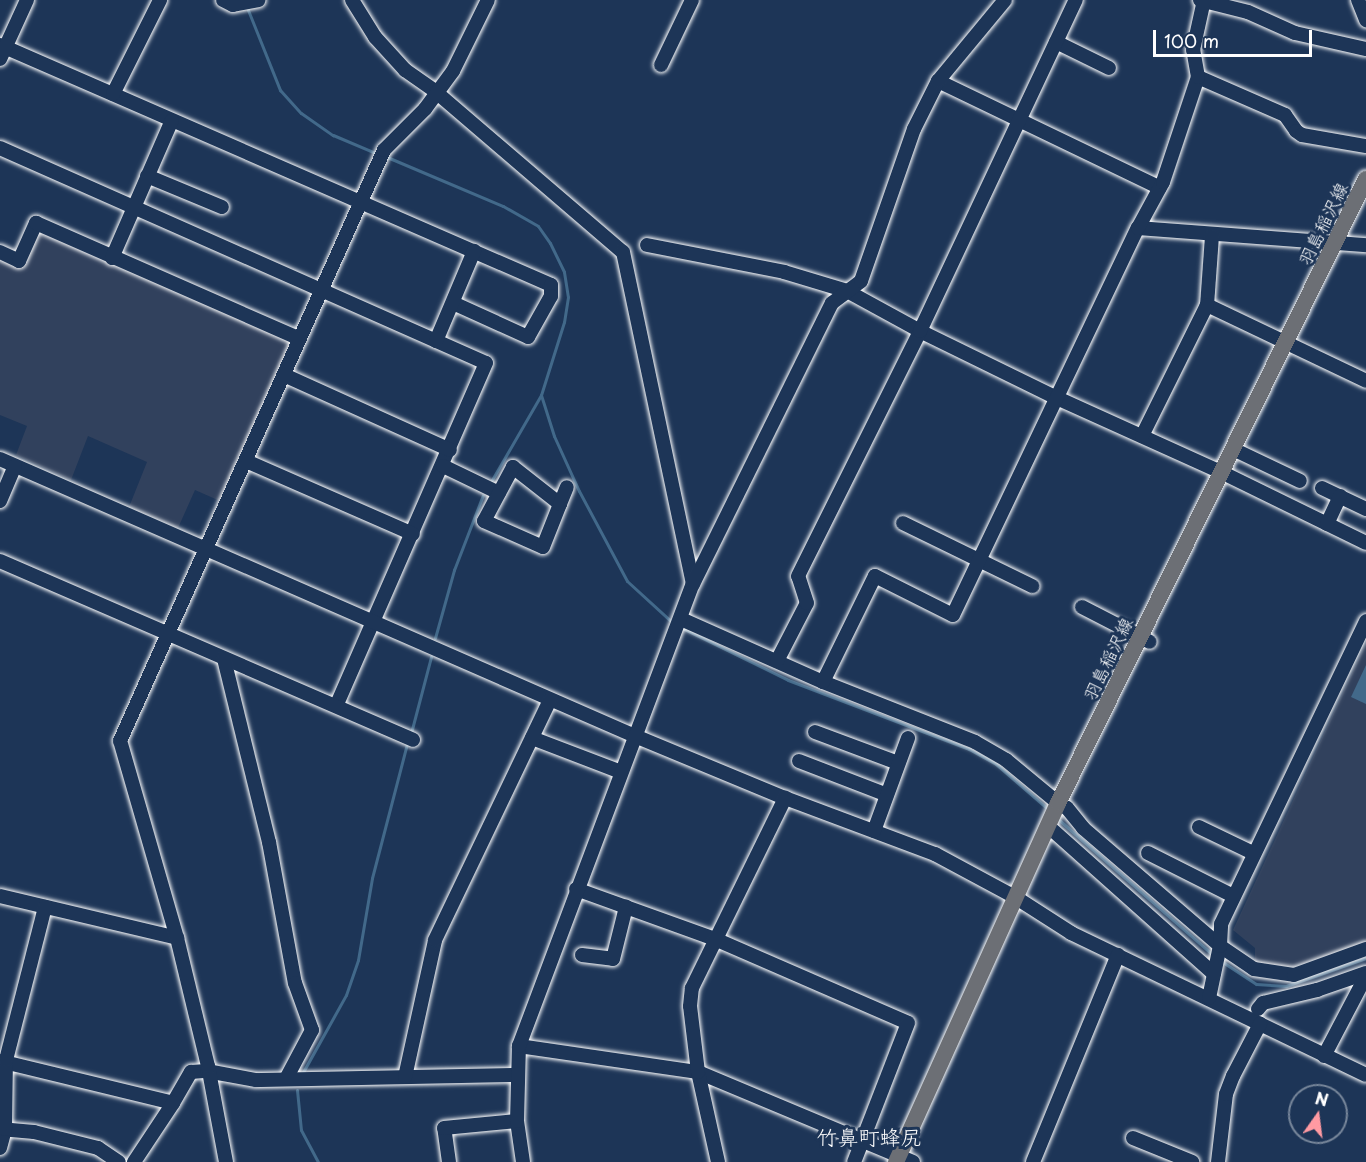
<!DOCTYPE html>
<html>
<head>
<meta charset="utf-8">
<style>
  body { margin:0 }
  #map { position:relative; width:1366px; height:1162px; overflow:hidden; background:#1d3557; font-family:"Playpen Sans","Klee One",sans-serif }
  div>[style] { position:absolute }
  .built>* { inset:0; background:#31415d }
  .water>* { inset:0; background:#42698a }
  .stream>* { height:3px; margin:-1.5px; padding:0 1.5px; transform-origin:1.5px; border-radius:1.5px; background:#42698a }
  .roads { filter:drop-shadow(0 0 2px #fff) drop-shadow(0 0 2px #fff) }
  .minor>* { height:14px; margin:-7px; padding:0 7px; transform-origin:7px; border-radius:7px; background:#1d3557 }
  .major>* { height:16px; margin:-8px; padding:0 8px; transform-origin:8px; border-radius:8px; background:#6c6f75 }
  span { translate:-50% -50%; white-space:nowrap; text-align:center; line-height:1.15; -webkit-text-stroke:6px #1d3557; paint-order:stroke }
  .street-label { font-size:18px; color:#fff }
  .quarter-label { font-size:21px; color:#fff }
  .north { position:absolute; left:1288px; top:1084px; width:60px; height:60px; box-sizing:border-box; background:#1d3557; border:2px solid #77869a; border-radius:50%; rotate:14deg; font-size:16px; font-weight:700; line-height:24px; text-align:center; color:#fff }
  .north::after { content:''; display:block; margin:auto; width:21px; height:27px; background:#ff9aa2; clip-path:polygon(50% 0,100% 100%,50% 72%,0 100%) }
  .scale { position:absolute; left:1153px; top:30px; width:159px; height:27px; box-sizing:border-box; border:3px solid #fff; border-top:0; padding-left:8px; font-size:18px; line-height:21px; white-space:nowrap; color:#fff; -webkit-text-stroke:4px #1d3557; paint-order:stroke }
</style>
</head>
<body>
<div id="map">
  <div class="built">
    <div style="clip-path:polygon(36px 231px,288px 341px,290px 344px,220px 501px,195px 490px,178px 528px,129px 507px,147px 462px,88px 436px,71px 480px,16px 455px,27px 426px,0 415px,0 256px,20px 265px)"></div>
    <div style="clip-path:polygon(1366px 643px,1366px 942px,1292px 967px,1255px 963px,1255px 948px,1233px 930px)"></div>
  </div>
  <div class="water">
    <div style="clip-path:polygon(1366px 665px,1366px 704px,1351px 697px)"></div>
  </div>
  <div class="stream">
    <div style="left:246px;top:5px;width:92px;rotate:68.2deg"></div>
    <div style="left:280px;top:90px;width:31px;rotate:48deg"></div>
    <div style="left:301px;top:113px;width:39px;rotate:35deg"></div>
    <div style="left:333px;top:135px;width:49px;rotate:22.9deg"></div>
    <div style="left:387px;top:157px;width:126px;rotate:22.9deg"></div>
    <div style="left:503px;top:206px;width:40px;rotate:29.7deg"></div>
    <div style="left:538px;top:226px;width:21px;rotate:55deg"></div>
    <div style="left:550px;top:243px;width:32px;rotate:64deg"></div>
    <div style="left:564px;top:272px;width:25px;rotate:81deg"></div>
    <div style="left:568px;top:297px;width:25px;rotate:99deg"></div>
    <div style="left:564px;top:322px;width:77px;rotate:107.5deg"></div>
    <div style="left:541px;top:395px;width:98px;rotate:120deg"></div>
    <div style="left:541px;top:395px;width:43px;rotate:72.4deg"></div>
    <div style="left:554px;top:436px;width:60px;rotate:65.6deg"></div>
    <div style="left:579px;top:491px;width:102px;rotate:61.9deg"></div>
    <div style="left:627px;top:581px;width:62px;rotate:42.4deg"></div>
    <div style="left:682px;top:628px;width:118px;rotate:26.1deg"></div>
    <div style="left:788px;top:680px;width:194px;rotate:20.9deg"></div>
    <div style="left:969px;top:749px;width:31px;rotate:29deg"></div>
    <div style="left:996px;top:764px;width:70px;rotate:41deg"></div>
    <div style="left:435px;top:638px;width:71px;rotate:-74.4deg"></div>
    <div style="left:454px;top:570px;width:80px;rotate:-68.9deg"></div>
    <div style="left:411px;top:733px;width:79px;rotate:-75.3deg"></div>
    <div style="left:1058px;top:819px;width:206px;rotate:41.3deg"></div>
    <div style="left:1221px;top:961px;width:42px;rotate:33.3deg"></div>
    <div style="left:1256px;top:984px;width:30px;rotate:4deg"></div>
    <div style="left:1286px;top:986px;width:85px;rotate:-19.3deg"></div>
    <div style="left:302px;top:1074px;width:90px;rotate:-60.9deg"></div>
    <div style="left:346px;top:995px;width:37px;rotate:-71deg"></div>
    <div style="left:358px;top:960px;width:83px;rotate:-80.3deg"></div>
    <div style="left:372px;top:878px;width:138px;rotate:-75.4deg"></div>
    <div style="left:297px;top:1090px;width:40px;rotate:84.3deg"></div>
    <div style="left:301px;top:1130px;width:36px;rotate:62deg"></div>
  </div>
  <div class="roads">
    <div class="minor">
      <div style="left:223px;top:0;width:11px;rotate:27deg"></div>
      <div style="left:233px;top:5px;width:26px;rotate:-11deg"></div>
      <div style="left:352px;top:0;width:44px;rotate:58.1deg"></div>
      <div style="left:375px;top:37px;width:45px;rotate:47.7deg"></div>
      <div style="left:405px;top:70px;width:38px;rotate:35deg"></div>
      <div style="left:436px;top:92px;width:246px;rotate:40.6deg"></div>
      <div style="left:623px;top:252px;width:339px;rotate:78.1deg"></div>
      <div style="left:1200px;top:0;width:49px;rotate:14deg"></div>
      <div style="left:1248px;top:12px;width:51px;rotate:24.1deg"></div>
      <div style="left:1295px;top:33px;width:73px;rotate:12.7deg"></div>
      <div style="left:1358px;top:0;width:22px;rotate:68deg"></div>
      <div style="left:1056px;top:42px;width:59px;rotate:26.1deg"></div>
      <div style="left:0;top:45px;width:601px;rotate:23.54deg"></div>
      <div style="left:551px;top:285px;width:11px;rotate:90deg"></div>
      <div style="left:551px;top:296px;width:47px;rotate:119.3deg"></div>
      <div style="left:528px;top:337px;width:82px;rotate:-155.6deg"></div>
      <div style="left:0;top:59px;width:65px;rotate:-65.4deg"></div>
      <div style="left:661px;top:65px;width:72px;rotate:-64.5deg"></div>
      <div style="left:1198px;top:77px;width:95px;rotate:23.6deg"></div>
      <div style="left:1285px;top:115px;width:19px;rotate:55deg"></div>
      <div style="left:1296px;top:131px;width:7px;rotate:34deg"></div>
      <div style="left:1302px;top:135px;width:65px;rotate:9.8deg"></div>
      <div style="left:938px;top:81px;width:246px;rotate:25.7deg"></div>
      <div style="left:113px;top:94px;width:105px;rotate:-63.4deg"></div>
      <div style="left:0;top:148px;width:531px;rotate:23.86deg"></div>
      <div style="left:486px;top:363px;width:374px;rotate:113.6deg"></div>
      <div style="left:147px;top:176px;width:81px;rotate:22.5deg"></div>
      <div style="left:1138px;top:228px;width:229px;rotate:4.3deg"></div>
      <div style="left:1212px;top:236px;width:69px;rotate:94.1deg"></div>
      <div style="left:1207px;top:305px;width:176px;rotate:25.5deg"></div>
      <div style="left:647px;top:245px;width:140px;rotate:11.1deg"></div>
      <div style="left:784px;top:272px;width:66px;rotate:16.8deg"></div>
      <div style="left:847px;top:291px;width:83px;rotate:28.7deg"></div>
      <div style="left:920px;top:331px;width:153px;rotate:26.1deg"></div>
      <div style="left:1057px;top:398px;width:180px;rotate:24.3deg"></div>
      <div style="left:1221px;top:472px;width:161px;rotate:26.1deg"></div>
      <div style="left:0;top:252px;width:21px;rotate:25deg"></div>
      <div style="left:19px;top:261px;width:42px;rotate:-65.9deg"></div>
      <div style="left:36px;top:223px;width:288px;rotate:23.7deg"></div>
      <div style="left:112px;top:258px;width:150px;rotate:-66.5deg"></div>
      <div style="left:436px;top:341px;width:98px;rotate:-67.1deg"></div>
      <div style="left:284px;top:375px;width:182px;rotate:24.3deg"></div>
      <div style="left:1142px;top:436px;width:146px;rotate:-63.6deg"></div>
      <div style="left:1233px;top:449px;width:74px;rotate:25.5deg"></div>
      <div style="left:0;top:459px;width:693px;rotate:23.57deg"></div>
      <div style="left:635px;top:736px;width:162px;rotate:22.5deg"></div>
      <div style="left:785px;top:798px;width:160px;rotate:20.5deg"></div>
      <div style="left:935px;top:854px;width:91px;rotate:28.3deg"></div>
      <div style="left:1015px;top:897px;width:67px;rotate:32.7deg"></div>
      <div style="left:1071px;top:933px;width:327px;rotate:25.7deg"></div>
      <div style="left:246px;top:461px;width:182px;rotate:23.6deg"></div>
      <div style="left:443px;top:466px;width:62px;rotate:25.7deg"></div>
      <div style="left:1322px;top:488px;width:49px;rotate:25.5deg"></div>
      <div style="left:0;top:501px;width:38px;rotate:-67deg"></div>
      <div style="left:560px;top:504px;width:60px;rotate:-141.8deg"></div>
      <div style="left:513px;top:467px;width:61px;rotate:118.2deg"></div>
      <div style="left:484px;top:521px;width:64px;rotate:23.8deg"></div>
      <div style="left:543px;top:547px;width:46px;rotate:-68.4deg"></div>
      <div style="left:560px;top:504px;width:18px;rotate:-68deg"></div>
      <div style="left:903px;top:523px;width:144px;rotate:26deg"></div>
      <div style="left:1327px;top:524px;width:31px;rotate:-65deg"></div>
      <div style="left:0;top:561px;width:450px;rotate:23.4deg"></div>
      <div style="left:1082px;top:607px;width:76px;rotate:27.2deg"></div>
      <div style="left:681px;top:619px;width:155px;rotate:23.9deg"></div>
      <div style="left:823px;top:682px;width:163px;rotate:21.5deg"></div>
      <div style="left:975px;top:742px;width:36px;rotate:30deg"></div>
      <div style="left:1006px;top:760px;width:67px;rotate:39.6deg"></div>
      <div style="left:1058px;top:803px;width:10px;rotate:29deg"></div>
      <div style="left:1067px;top:808px;width:26px;rotate:51deg"></div>
      <div style="left:1083px;top:828px;width:181px;rotate:40.7deg"></div>
      <div style="left:1220px;top:946px;width:41px;rotate:34.1deg"></div>
      <div style="left:1254px;top:969px;width:40px;rotate:8.5deg"></div>
      <div style="left:1294px;top:975px;width:77px;rotate:-19.9deg"></div>
      <div style="left:224px;top:659px;width:188px;rotate:76.2deg"></div>
      <div style="left:269px;top:842px;width:143px;rotate:79.6deg"></div>
      <div style="left:295px;top:983px;width:50px;rotate:70.1deg"></div>
      <div style="left:312px;top:1030px;width:55px;rotate:118deg"></div>
      <div style="left:777px;top:661px;width:65px;rotate:-62.7deg"></div>
      <div style="left:807px;top:603px;width:28px;rotate:-108deg"></div>
      <div style="left:798px;top:576px;width:274px;rotate:-63.5deg"></div>
      <div style="left:920px;top:331px;width:366px;rotate:-64.8deg"></div>
      <div style="left:823px;top:682px;width:118px;rotate:-63.9deg"></div>
      <div style="left:875px;top:576px;width:87px;rotate:26.6deg"></div>
      <div style="left:953px;top:615px;width:429px;rotate:-64.5deg"></div>
      <div style="left:1138px;top:228px;width:52px;rotate:-61.5deg"></div>
      <div style="left:1163px;top:182px;width:111px;rotate:-71.6deg"></div>
      <div style="left:1198px;top:77px;width:27px;rotate:-100deg"></div>
      <div style="left:1193px;top:50px;width:51px;rotate:-77.6deg"></div>
      <div style="left:815px;top:732px;width:89px;rotate:20.5deg"></div>
      <div style="left:532px;top:738px;width:95px;rotate:20.9deg"></div>
      <div style="left:799px;top:761px;width:94px;rotate:21.1deg"></div>
      <div style="left:1048px;top:826px;width:222px;rotate:41.7deg"></div>
      <div style="left:1199px;top:827px;width:60px;rotate:25.7deg"></div>
      <div style="left:874px;top:831px;width:99px;rotate:-69.9deg"></div>
      <div style="left:1148px;top:853px;width:95px;rotate:26.8deg"></div>
      <div style="left:576px;top:889px;width:148px;rotate:19.8deg"></div>
      <div style="left:715px;top:939px;width:210px;rotate:23.5deg"></div>
      <div style="left:908px;top:1023px;width:149px;rotate:111.2deg"></div>
      <div style="left:0;top:896px;width:182px;rotate:13.3deg"></div>
      <div style="left:582px;top:955px;width:31px;rotate:7deg"></div>
      <div style="left:613px;top:959px;width:54px;rotate:-76deg"></div>
      <div style="left:1209px;top:998px;width:53px;rotate:-78.1deg"></div>
      <div style="left:1220px;top:946px;width:22px;rotate:-87deg"></div>
      <div style="left:1221px;top:924px;width:336px;rotate:-64.4deg"></div>
      <div style="left:1258px;top:1009px;width:8px;rotate:-50deg"></div>
      <div style="left:1263px;top:1003px;width:56px;rotate:-13.5deg"></div>
      <div style="left:1317px;top:990px;width:52px;rotate:-19.1deg"></div>
      <div style="left:519px;top:1046px;width:181px;rotate:8.3deg"></div>
      <div style="left:698px;top:1072px;width:233px;rotate:22.7deg"></div>
      <div style="left:1324px;top:1056px;width:90px;rotate:-62.3deg"></div>
      <div style="left:0;top:1061px;width:178px;rotate:13.6deg"></div>
      <div style="left:173px;top:1103px;width:36px;rotate:-60deg"></div>
      <div style="left:191px;top:1072px;width:16px;rotate:-4deg"></div>
      <div style="left:207px;top:1071px;width:50px;rotate:10.4deg"></div>
      <div style="left:256px;top:1080px;width:261px;rotate:-1.1deg"></div>
      <div style="left:405px;top:1077px;width:140px;rotate:-77.6deg"></div>
      <div style="left:435px;top:940px;width:266px;rotate:-64.4deg"></div>
      <div style="left:0;top:1129px;width:34px;rotate:5deg"></div>
      <div style="left:34px;top:1132px;width:66px;rotate:14deg"></div>
      <div style="left:98px;top:1148px;width:25px;rotate:34deg"></div>
      <div style="left:1133px;top:1138px;width:64px;rotate:22.1deg"></div>
      <div style="left:0;top:1148px;width:20px;rotate:-75deg"></div>
      <div style="left:5px;top:1129px;width:69px;rotate:-89.2deg"></div>
      <div style="left:6px;top:1060px;width:158px;rotate:-75.7deg"></div>
      <div style="left:134px;top:1162px;width:71px;rotate:-56.5deg"></div>
      <div style="left:226px;top:1162px;width:98px;rotate:-100.6deg"></div>
      <div style="left:208px;top:1066px;width:132px;rotate:-103.6deg"></div>
      <div style="left:177px;top:938px;width:205px;rotate:-106.1deg"></div>
      <div style="left:120px;top:741px;width:647px;rotate:-65.93deg"></div>
      <div style="left:384px;top:150px;width:58px;rotate:-45deg"></div>
      <div style="left:425px;top:109px;width:47px;rotate:-53.6deg"></div>
      <div style="left:453px;top:71px;width:79px;rotate:-63.8deg"></div>
      <div style="left:449px;top:1162px;width:34px;rotate:-98deg"></div>
      <div style="left:444px;top:1128px;width:73px;rotate:-5.5deg"></div>
      <div style="left:523px;top:1162px;width:41px;rotate:-98.3deg"></div>
      <div style="left:517px;top:1121px;width:75px;rotate:-88.5deg"></div>
      <div style="left:519px;top:1046px;width:494px;rotate:-69.4deg"></div>
      <div style="left:693px;top:584px;width:313px;rotate:-63.7deg"></div>
      <div style="left:832px;top:303px;width:36px;rotate:-37deg"></div>
      <div style="left:861px;top:281px;width:161px;rotate:-70.8deg"></div>
      <div style="left:914px;top:129px;width:54px;rotate:-63.4deg"></div>
      <div style="left:938px;top:81px;width:105px;rotate:-50.4deg"></div>
      <div style="left:718px;top:1162px;width:92px;rotate:-102.5deg"></div>
      <div style="left:698px;top:1072px;width:66px;rotate:-96.9deg"></div>
      <div style="left:690px;top:1006px;width:18px;rotate:-84deg"></div>
      <div style="left:692px;top:988px;width:212px;rotate:-63.9deg"></div>
      <div style="left:1033px;top:1162px;width:224px;rotate:-67.7deg"></div>
      <div style="left:1218px;top:1162px;width:68px;rotate:-83.3deg"></div>
      <div style="left:1226px;top:1094px;width:19px;rotate:-69deg"></div>
      <div style="left:1233px;top:1076px;width:59px;rotate:-62.6deg"></div>
    </div>
    <div class="major">
      <div style="left:896px;top:1162px;width:394px;rotate:-65.7deg"></div>
      <div style="left:1058px;top:803px;width:696px;rotate:-63.73deg"></div>
    </div>
  </div>
  <div class="street-label">
    <span style="left:1323px;top:224px;rotate:-64deg">羽島稲沢線</span>
    <span style="left:1108px;top:659px;rotate:-64deg">羽島稲沢線</span>
  </div>
  <div class="quarter-label">
    <span style="left:869px;top:1136px">竹鼻町蜂尻</span>
  </div>
  <div class="north">N</div>
  <div class="scale">100 m</div>
</div>
</body>
</html>
